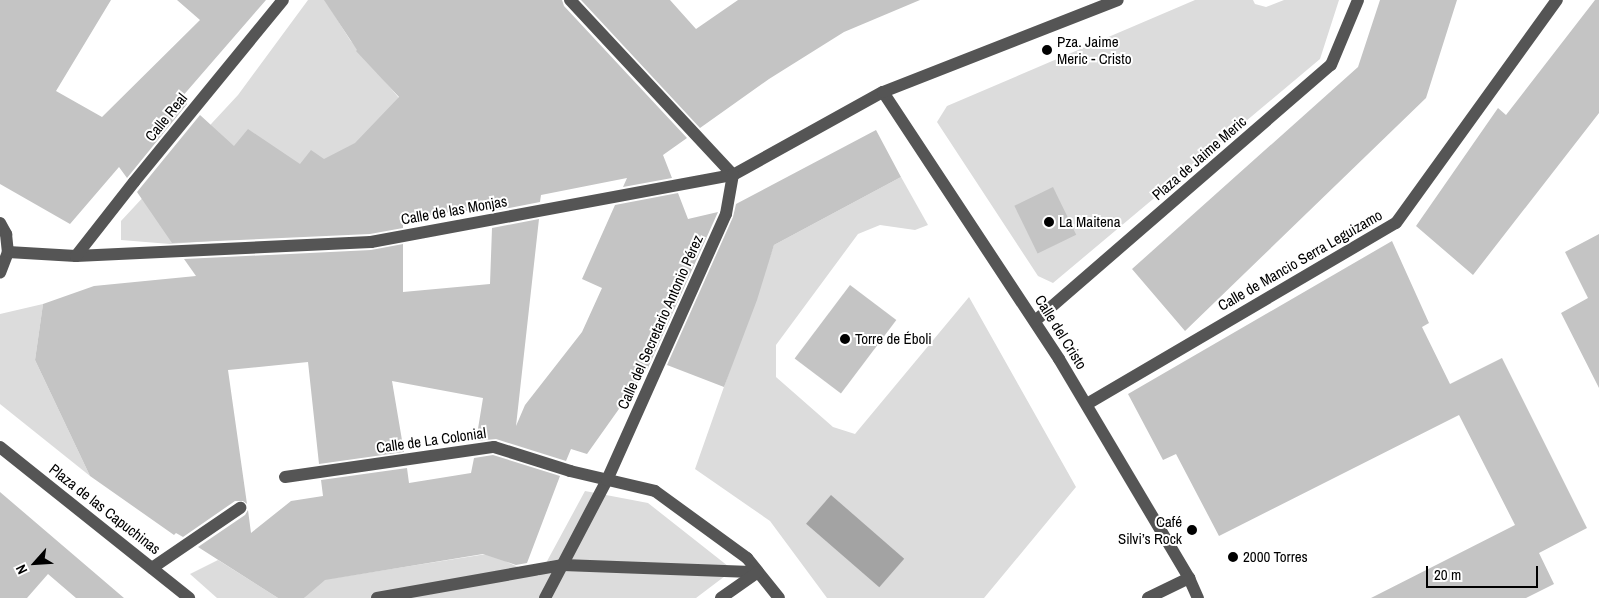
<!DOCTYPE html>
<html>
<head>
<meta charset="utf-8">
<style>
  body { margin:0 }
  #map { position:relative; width:1599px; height:598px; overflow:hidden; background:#fff; font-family:"Archivo Narrow",sans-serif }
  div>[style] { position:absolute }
  .green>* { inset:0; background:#dcdcdc }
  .water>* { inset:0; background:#a3a3a3; transform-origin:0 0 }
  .building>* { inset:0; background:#c4c4c4; transform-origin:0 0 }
  .minor>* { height:12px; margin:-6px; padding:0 6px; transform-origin:6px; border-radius:6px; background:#555 }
  .dots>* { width:14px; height:14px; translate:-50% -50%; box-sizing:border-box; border:2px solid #fff; border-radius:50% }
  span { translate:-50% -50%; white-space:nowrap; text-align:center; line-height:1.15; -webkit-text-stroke:4px #fff; paint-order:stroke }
  .poi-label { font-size:15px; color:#000 }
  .left { translate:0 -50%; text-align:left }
  .right { translate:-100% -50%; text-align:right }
  .street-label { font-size:15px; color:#000 }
  .north { position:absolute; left:10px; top:538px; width:50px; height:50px; -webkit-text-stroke:4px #fff; paint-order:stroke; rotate:244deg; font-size:14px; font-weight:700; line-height:20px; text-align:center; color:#000 }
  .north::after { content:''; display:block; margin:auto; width:18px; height:22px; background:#000; clip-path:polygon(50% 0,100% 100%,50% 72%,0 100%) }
  .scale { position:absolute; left:1426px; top:566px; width:112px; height:22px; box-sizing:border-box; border:2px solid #000; border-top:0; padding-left:6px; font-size:15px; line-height:18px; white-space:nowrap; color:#000; -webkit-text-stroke:4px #fff; paint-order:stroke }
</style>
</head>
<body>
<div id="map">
  <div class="green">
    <div style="clip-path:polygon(308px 0,325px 0,350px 40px,399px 98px,376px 229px,170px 244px,121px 240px,121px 221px,238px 95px)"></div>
    <div style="clip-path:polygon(1195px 0,1253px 0,1255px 4px,1266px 7px,1284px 0,1339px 0,1320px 59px,1053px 283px,1038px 276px,937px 122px,947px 106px)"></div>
    <div style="clip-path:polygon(901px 177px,928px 225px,915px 230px,880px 225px,858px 234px,776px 345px,776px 377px,833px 427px,855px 434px,969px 297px,1076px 487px,984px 598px,827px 598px,770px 521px,695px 469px,774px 245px)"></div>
    <div style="clip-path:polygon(43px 304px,35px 360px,90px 476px,0 404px,0 314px)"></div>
    <div style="clip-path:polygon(585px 491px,648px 503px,733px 570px,696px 598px,304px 598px,315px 581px,493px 553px,507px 562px,539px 576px)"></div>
    <div style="clip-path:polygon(218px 560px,278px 598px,217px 598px,190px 574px)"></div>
  </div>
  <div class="water">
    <div style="left:831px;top:495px;width:97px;height:38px;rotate:41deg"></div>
  </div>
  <div class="building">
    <div style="clip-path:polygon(0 0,111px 0,56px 91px,102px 117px,200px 20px,177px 0,266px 0,181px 98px,187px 104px,127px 178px,119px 167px,70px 224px,0 184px)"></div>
    <div style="clip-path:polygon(324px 0,562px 0,564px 6px,687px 138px,663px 155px,672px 178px,623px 187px,627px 178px,541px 195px,540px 202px,493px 211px,493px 209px,440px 213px,403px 220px,403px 228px,370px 234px,172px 243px,137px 192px,200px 115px,234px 146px,248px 129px,300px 164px,311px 150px,324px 159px,355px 143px,399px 97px,356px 51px,357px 50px)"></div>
    <div style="clip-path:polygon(581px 0,670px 0,696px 29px,738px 0,920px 0,844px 32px,769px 79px,700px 128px)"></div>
    <div style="clip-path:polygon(1380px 0,1457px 0,1426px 98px,1185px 331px,1132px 269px,1358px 67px)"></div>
    <div style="clip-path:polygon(1595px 0,1599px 0,1599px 113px,1473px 275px,1416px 226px,1498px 108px,1506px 115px)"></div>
    <div style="clip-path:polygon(876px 130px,901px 177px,774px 245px,757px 300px,724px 387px,667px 365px,733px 217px,736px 204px)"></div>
    <div style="left:1053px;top:187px;width:53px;height:43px;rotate:64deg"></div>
    <div style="clip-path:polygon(678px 193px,688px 219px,718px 212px,648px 368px,587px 454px,571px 449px,566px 461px,496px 439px,476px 441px,483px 398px,392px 381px,404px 452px,319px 464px,308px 362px,228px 370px,247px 504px,243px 501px,235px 501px,183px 537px,176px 533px,174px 535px,90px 476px,35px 360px,43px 304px,94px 286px,196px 276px,184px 259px,371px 250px,403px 244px,403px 292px,490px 284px,492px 228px,539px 219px,516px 426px,525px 405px,582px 332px,602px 288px,582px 279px,615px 205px)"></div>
    <div style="clip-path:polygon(1599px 234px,1599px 388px,1561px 313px,1588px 298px,1565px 252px)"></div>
    <div style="clip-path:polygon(1392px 241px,1429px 323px,1422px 327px,1450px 384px,1502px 358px,1587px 528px,1539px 553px,1554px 584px,1526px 598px,1371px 598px,1515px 525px,1459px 415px,1219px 536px,1176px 454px,1163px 460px,1128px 394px)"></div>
    <div style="left:850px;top:285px;width:58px;height:92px;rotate:37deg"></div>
    <div style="clip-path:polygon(493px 455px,560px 476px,527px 563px,516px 565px,483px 554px,325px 580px,304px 598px,278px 598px,198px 547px,245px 515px,248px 510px,251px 533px,291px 501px,323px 496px,321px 480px,407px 468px,409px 483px,471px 473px,474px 458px)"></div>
    <div style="clip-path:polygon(0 492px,124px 598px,76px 598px,48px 574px,27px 598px,0 598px)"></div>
  </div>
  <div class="minor">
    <div style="left:570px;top:0;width:239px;rotate:47deg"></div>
    <div style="left:883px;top:92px;width:320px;rotate:56.6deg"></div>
    <div style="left:1059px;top:359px;width:255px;rotate:59.3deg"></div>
    <div style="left:1189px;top:578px;width:22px;rotate:66deg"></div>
    <div style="left:0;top:223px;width:13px;rotate:61deg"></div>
    <div style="left:6px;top:234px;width:18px;rotate:84deg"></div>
    <div style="left:8px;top:252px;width:22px;rotate:111deg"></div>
    <div style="left:8px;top:252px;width:68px;rotate:3.4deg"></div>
    <div style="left:76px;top:256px;width:295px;rotate:-2.7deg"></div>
    <div style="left:371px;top:242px;width:368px;rotate:-10.5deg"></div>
    <div style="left:733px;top:175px;width:171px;rotate:-29deg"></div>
    <div style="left:883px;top:92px;width:252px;rotate:-21.4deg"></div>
    <div style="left:76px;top:256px;width:94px;rotate:-51.9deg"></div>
    <div style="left:134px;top:182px;width:235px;rotate:-50.7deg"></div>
    <div style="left:1035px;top:321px;width:391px;rotate:-40.9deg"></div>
    <div style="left:1331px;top:65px;width:70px;rotate:-67.4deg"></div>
    <div style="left:1087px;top:404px;width:358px;rotate:-30.4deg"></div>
    <div style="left:1396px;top:223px;width:275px;rotate:-54.2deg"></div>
    <div style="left:0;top:447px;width:242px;rotate:38.6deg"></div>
    <div style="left:285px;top:477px;width:211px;rotate:-8.2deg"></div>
    <div style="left:494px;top:447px;width:80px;rotate:17.5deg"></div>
    <div style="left:570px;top:471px;width:87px;rotate:13.2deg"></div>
    <div style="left:655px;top:491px;width:114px;rotate:36.1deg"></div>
    <div style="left:747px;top:558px;width:51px;rotate:51.3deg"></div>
    <div style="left:152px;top:568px;width:107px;rotate:-34.3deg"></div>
    <div style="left:377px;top:598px;width:189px;rotate:-10.1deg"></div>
    <div style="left:563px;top:565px;width:195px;rotate:2.1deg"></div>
    <div style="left:545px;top:598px;width:133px;rotate:-62.3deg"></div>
    <div style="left:607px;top:480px;width:291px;rotate:-65.9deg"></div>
    <div style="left:726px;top:214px;width:40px;rotate:-80deg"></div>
    <div style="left:721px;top:598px;width:45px;rotate:-35.1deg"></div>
    <div style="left:1148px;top:598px;width:46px;rotate:-26deg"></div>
  </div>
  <div class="dots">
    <div style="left:1047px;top:50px;background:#000"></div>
    <div style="left:1049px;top:222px;background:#000"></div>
    <div style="left:845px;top:339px;background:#000"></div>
    <div style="left:1192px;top:530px;background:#000"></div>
    <div style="left:1233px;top:557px;background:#000"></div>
  </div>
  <div class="poi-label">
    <span class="left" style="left:1057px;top:50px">Pza. Jaime<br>Meric - Cristo</span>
    <span class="left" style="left:1059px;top:222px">La Maitena</span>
    <span class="left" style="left:855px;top:339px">Torre de Éboli</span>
    <span class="right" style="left:1182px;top:530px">Café<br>Silvi’s Rock</span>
    <span class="left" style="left:1243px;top:557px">2000 Torres</span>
  </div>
  <div class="street-label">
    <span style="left:166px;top:117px;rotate:-51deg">Calle Real</span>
    <span style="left:1199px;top:158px;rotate:-41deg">Plaza de Jaime Meric</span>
    <span style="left:454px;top:210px;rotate:-10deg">Calle de las Monjas</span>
    <span style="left:1300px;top:260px;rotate:-30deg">Calle de Mancio Serra Leguizamo</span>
    <span style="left:660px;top:322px;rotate:-66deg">Calle del Secretario Antonio Pérez</span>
    <span style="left:1061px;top:332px;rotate:58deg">Calle del Cristo</span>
    <span style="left:431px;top:440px;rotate:-8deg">Calle de La Colonial</span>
    <span style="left:105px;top:509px;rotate:38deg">Plaza de las Capuchinas</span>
  </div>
  <div class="north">N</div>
  <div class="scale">20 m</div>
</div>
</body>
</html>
